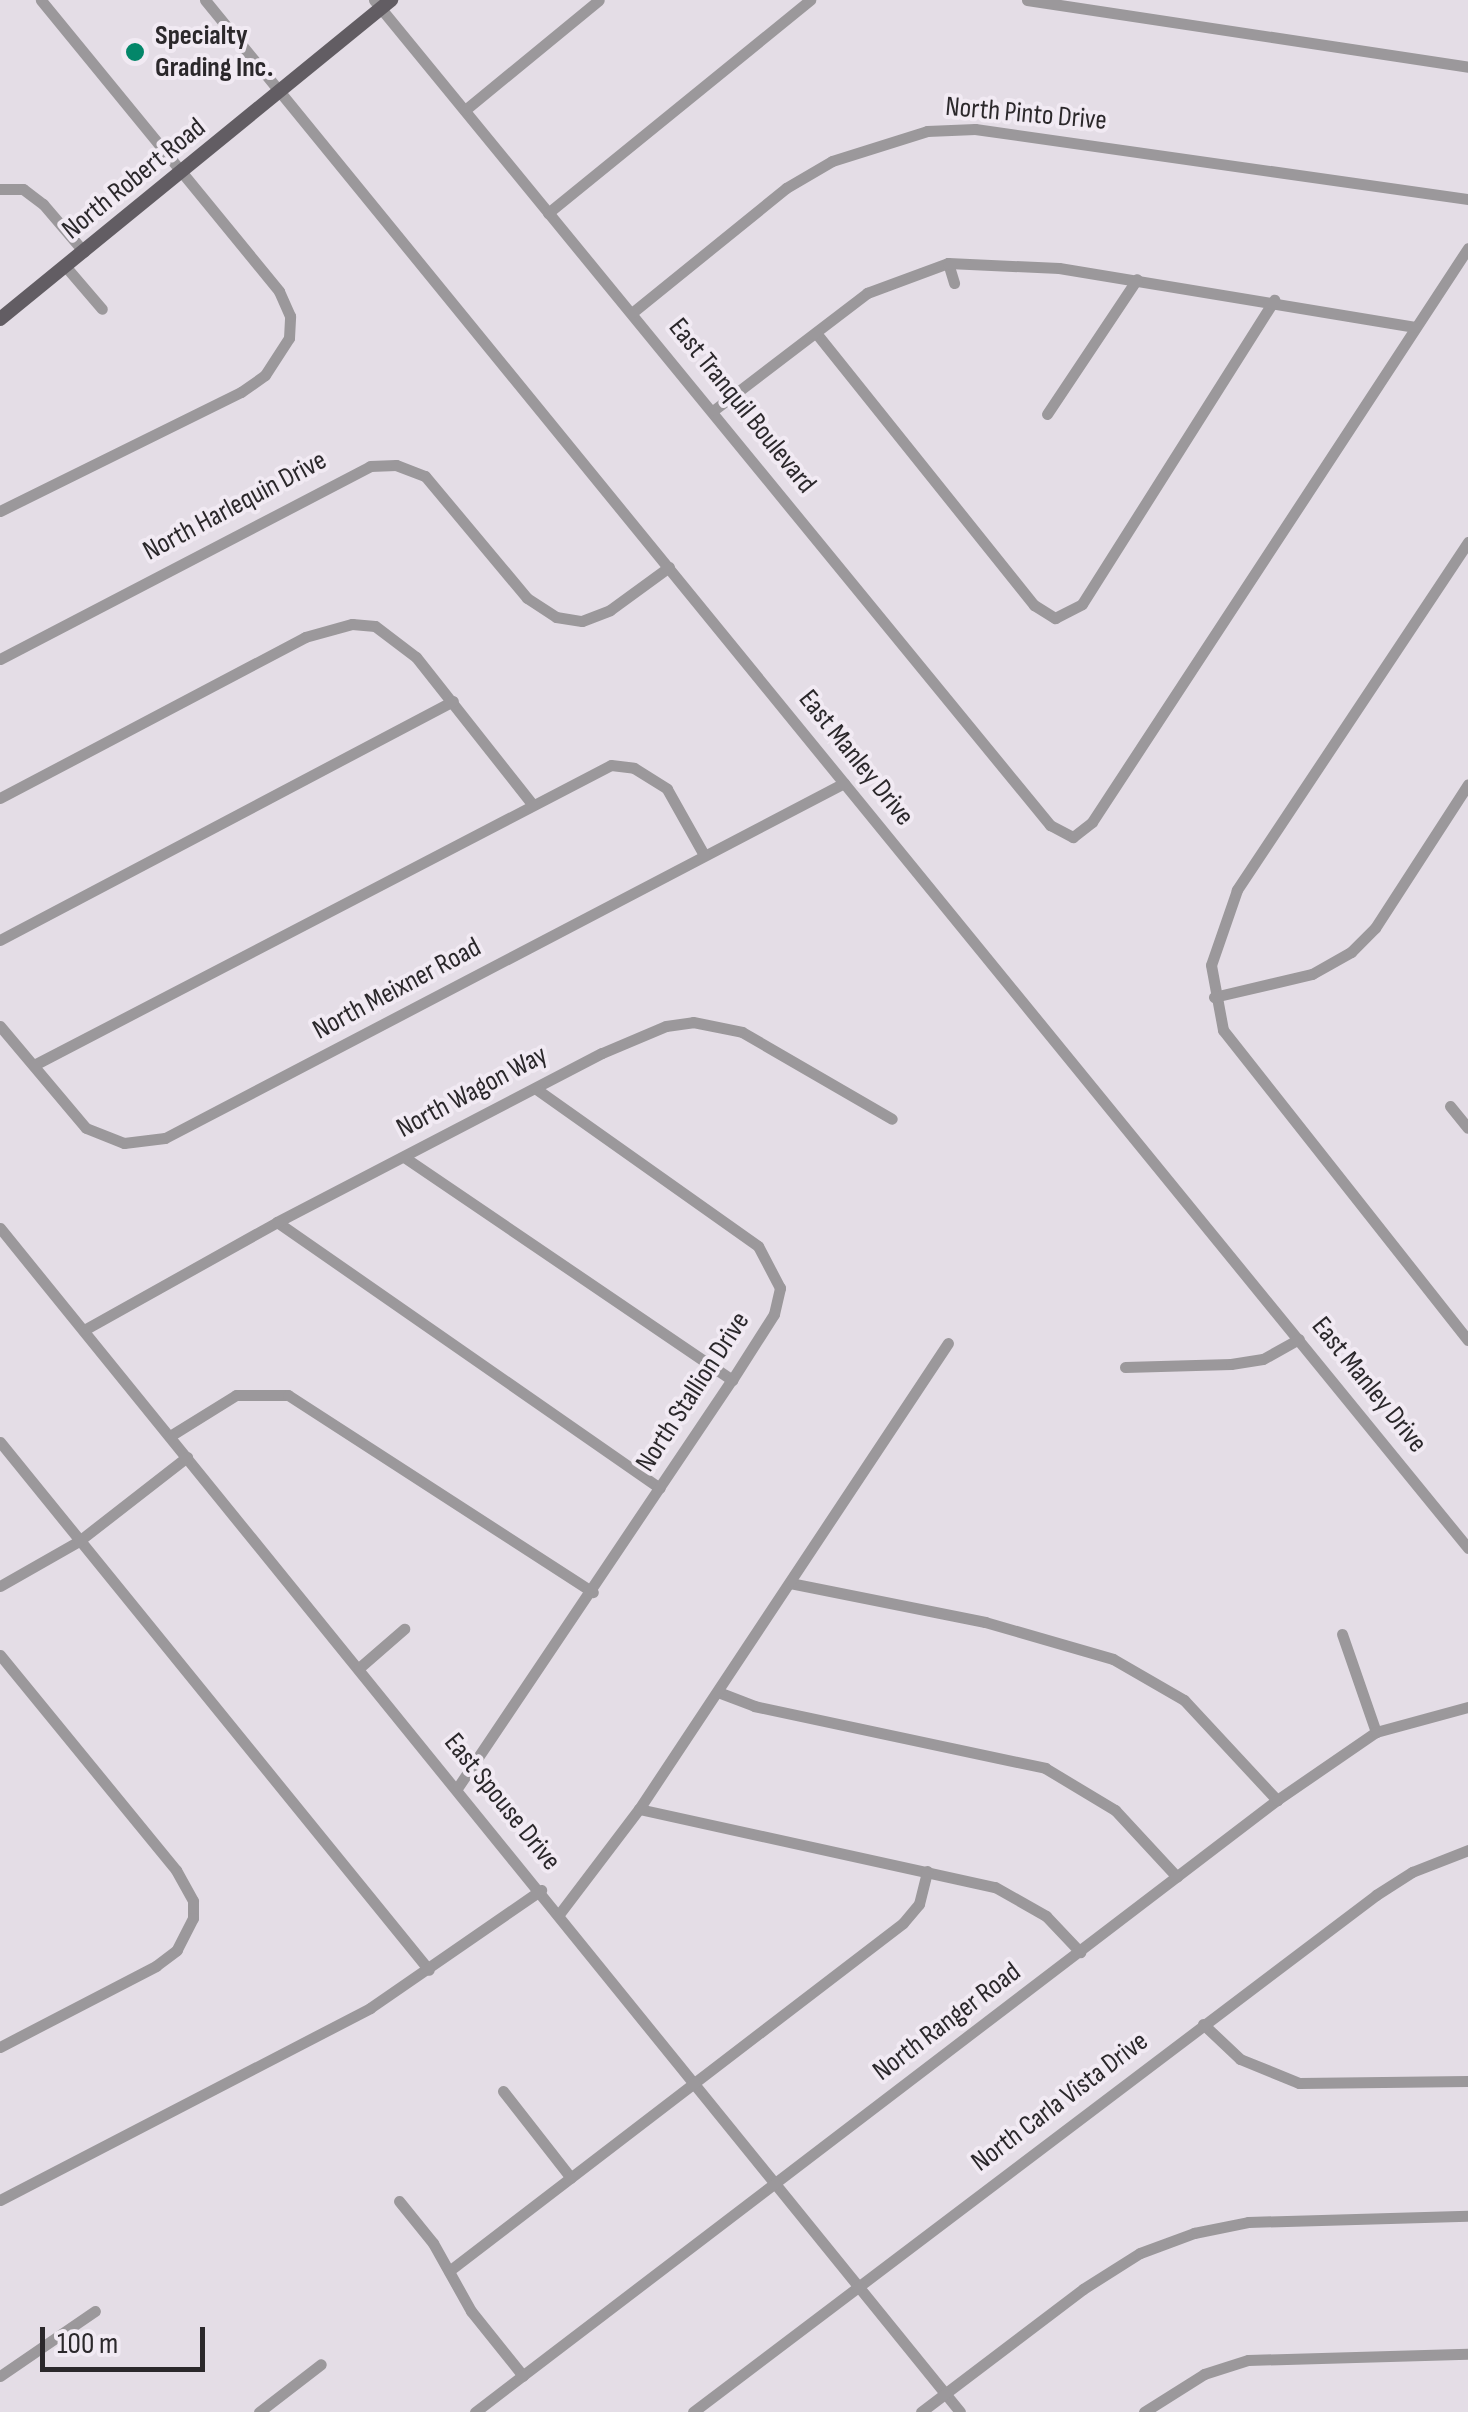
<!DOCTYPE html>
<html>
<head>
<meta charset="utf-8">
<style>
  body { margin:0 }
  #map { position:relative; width:1468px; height:2412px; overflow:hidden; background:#e4dde6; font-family:"Sofia Sans Condensed",sans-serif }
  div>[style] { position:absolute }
  .minor>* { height:11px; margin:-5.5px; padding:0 5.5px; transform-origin:5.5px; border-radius:5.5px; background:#9b989b }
  .major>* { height:14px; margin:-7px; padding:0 7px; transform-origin:7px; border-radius:7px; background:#625d63 }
  .dots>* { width:28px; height:28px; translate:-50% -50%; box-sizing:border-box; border:5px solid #f1eaf3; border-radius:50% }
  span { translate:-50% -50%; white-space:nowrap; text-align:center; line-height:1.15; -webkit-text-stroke:8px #f1eaf3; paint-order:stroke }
  .poi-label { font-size:28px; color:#2b282b; font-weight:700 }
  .left { translate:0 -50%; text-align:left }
  .street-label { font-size:28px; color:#2b282b }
  .scale { position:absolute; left:40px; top:2327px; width:165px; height:45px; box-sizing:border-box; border:5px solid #2b282b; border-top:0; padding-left:12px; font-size:30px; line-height:35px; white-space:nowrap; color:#2b282b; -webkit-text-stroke:8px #f1eaf3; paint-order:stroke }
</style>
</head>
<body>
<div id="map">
  <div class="minor">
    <div style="left:205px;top:0;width:1998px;rotate:50.79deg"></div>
    <div style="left:374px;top:0;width:1067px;rotate:50.67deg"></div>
    <div style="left:1050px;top:825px;width:26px;rotate:28deg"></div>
    <div style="left:1073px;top:837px;width:24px;rotate:-38deg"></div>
    <div style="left:1092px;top:822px;width:686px;rotate:-56.77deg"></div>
    <div style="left:1027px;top:0;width:446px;rotate:8.6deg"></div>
    <div style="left:465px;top:110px;width:173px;rotate:-39.4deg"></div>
    <div style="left:0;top:189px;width:23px"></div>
    <div style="left:23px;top:189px;width:25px;rotate:37deg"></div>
    <div style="left:43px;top:204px;width:63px;rotate:49.5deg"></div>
    <div style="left:548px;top:213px;width:338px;rotate:-39.1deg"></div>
    <div style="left:948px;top:263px;width:21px;rotate:73deg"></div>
    <div style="left:66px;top:267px;width:55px;rotate:49.4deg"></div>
    <div style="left:633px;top:312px;width:197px;rotate:-39deg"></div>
    <div style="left:786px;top:188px;width:53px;rotate:-30.4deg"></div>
    <div style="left:832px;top:161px;width:100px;rotate:-17.5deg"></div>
    <div style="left:927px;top:131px;width:48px;rotate:-2.4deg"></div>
    <div style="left:975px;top:129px;width:498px;rotate:8.1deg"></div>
    <div style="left:816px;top:333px;width:349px;rotate:51.3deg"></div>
    <div style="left:1034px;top:605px;width:25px;rotate:32deg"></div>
    <div style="left:1055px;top:618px;width:30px;rotate:-27deg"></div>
    <div style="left:1082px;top:604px;width:360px;rotate:-57.7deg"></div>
    <div style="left:714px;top:410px;width:193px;rotate:-37.4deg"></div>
    <div style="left:867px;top:293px;width:86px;rotate:-20.3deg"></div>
    <div style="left:948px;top:263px;width:111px;rotate:2.6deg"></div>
    <div style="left:1059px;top:268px;width:361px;rotate:9.4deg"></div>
    <div style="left:1047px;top:414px;width:162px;rotate:-56.3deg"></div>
    <div style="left:0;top:511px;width:269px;rotate:-26.3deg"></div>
    <div style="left:241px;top:392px;width:29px;rotate:-35deg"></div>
    <div style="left:265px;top:375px;width:44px;rotate:-57deg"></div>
    <div style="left:289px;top:338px;width:22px;rotate:-87deg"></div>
    <div style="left:290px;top:316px;width:27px;rotate:-114deg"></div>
    <div style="left:279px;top:291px;width:376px;rotate:-129.3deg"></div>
    <div style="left:1468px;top:542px;width:418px;rotate:123.6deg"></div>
    <div style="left:1237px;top:890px;width:79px;rotate:109.1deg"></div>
    <div style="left:1211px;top:965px;width:66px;rotate:79.5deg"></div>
    <div style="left:1223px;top:1030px;width:395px;rotate:51.7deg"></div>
    <div style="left:0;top:659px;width:417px;rotate:-27.5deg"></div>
    <div style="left:370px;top:466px;width:26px;rotate:-2deg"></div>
    <div style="left:396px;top:465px;width:31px;rotate:21deg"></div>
    <div style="left:425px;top:476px;width:159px;rotate:50.1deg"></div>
    <div style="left:527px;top:598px;width:35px;rotate:33deg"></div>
    <div style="left:556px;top:617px;width:26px;rotate:9deg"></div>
    <div style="left:582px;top:621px;width:30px;rotate:-21deg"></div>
    <div style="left:610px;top:610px;width:73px;rotate:-36.1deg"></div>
    <div style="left:0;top:798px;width:345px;rotate:-27.8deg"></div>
    <div style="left:305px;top:637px;width:49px;rotate:-15.5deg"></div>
    <div style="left:352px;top:624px;width:23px;rotate:5deg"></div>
    <div style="left:375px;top:626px;width:51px;rotate:37.1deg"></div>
    <div style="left:416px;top:657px;width:187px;rotate:51.7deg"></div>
    <div style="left:0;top:940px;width:512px;rotate:-27.82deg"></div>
    <div style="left:1214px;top:997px;width:101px;rotate:-13.2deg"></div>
    <div style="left:1312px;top:974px;width:45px;rotate:-29.4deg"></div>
    <div style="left:1351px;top:952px;width:34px;rotate:-45deg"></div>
    <div style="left:1375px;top:928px;width:171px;rotate:-57.1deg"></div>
    <div style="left:0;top:1026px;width:133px;rotate:49.9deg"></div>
    <div style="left:86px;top:1128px;width:41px;rotate:21.5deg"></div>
    <div style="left:124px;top:1143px;width:41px;rotate:-7deg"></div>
    <div style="left:165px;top:1138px;width:766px;rotate:-27.6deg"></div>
    <div style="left:34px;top:1065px;width:650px;rotate:-27.47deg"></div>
    <div style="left:611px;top:765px;width:23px;rotate:7deg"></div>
    <div style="left:634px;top:768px;width:39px;rotate:32deg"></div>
    <div style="left:667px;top:789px;width:76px;rotate:60.7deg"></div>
    <div style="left:1450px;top:1106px;width:28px;rotate:51deg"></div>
    <div style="left:404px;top:1157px;width:397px;rotate:34.2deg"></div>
    <div style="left:277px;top:1222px;width:466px;rotate:34.8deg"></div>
    <div style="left:0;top:1228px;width:1524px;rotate:50.96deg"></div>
    <div style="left:84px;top:1330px;width:221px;rotate:-29.2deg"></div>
    <div style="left:277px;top:1222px;width:366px;rotate:-27.5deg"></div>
    <div style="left:602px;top:1053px;width:69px;rotate:-22.9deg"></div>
    <div style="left:666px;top:1026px;width:27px;rotate:-8deg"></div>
    <div style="left:693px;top:1022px;width:50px;rotate:11.5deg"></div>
    <div style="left:742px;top:1032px;width:173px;rotate:30.1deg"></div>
    <div style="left:1125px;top:1367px;width:106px;rotate:-1.6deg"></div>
    <div style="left:1231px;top:1364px;width:32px;rotate:-9deg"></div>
    <div style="left:1263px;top:1359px;width:41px;rotate:-29.1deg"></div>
    <div style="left:170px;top:1436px;width:78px;rotate:-31.8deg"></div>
    <div style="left:236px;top:1395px;width:52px"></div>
    <div style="left:288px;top:1395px;width:363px;rotate:32.9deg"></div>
    <div style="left:0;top:1442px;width:680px;rotate:50.91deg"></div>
    <div style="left:790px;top:1583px;width:199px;rotate:11.3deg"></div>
    <div style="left:985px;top:1622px;width:133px;rotate:16.1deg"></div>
    <div style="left:1113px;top:1659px;width:82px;rotate:30deg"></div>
    <div style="left:1184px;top:1700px;width:137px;rotate:47.1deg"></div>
    <div style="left:0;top:1586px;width:91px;rotate:-29.7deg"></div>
    <div style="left:79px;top:1541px;width:137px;rotate:-37.9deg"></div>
    <div style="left:1342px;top:1634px;width:104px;rotate:70.9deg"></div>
    <div style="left:0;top:1655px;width:278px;rotate:50.7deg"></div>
    <div style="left:176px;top:1870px;width:35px;rotate:61deg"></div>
    <div style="left:193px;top:1901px;width:17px;rotate:90deg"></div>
    <div style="left:193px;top:1918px;width:36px;rotate:117deg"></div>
    <div style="left:177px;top:1950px;width:26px;rotate:143deg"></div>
    <div style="left:156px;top:1966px;width:176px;rotate:152.6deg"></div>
    <div style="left:359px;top:1668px;width:60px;rotate:-40.9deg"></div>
    <div style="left:718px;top:1692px;width:39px;rotate:21deg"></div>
    <div style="left:754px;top:1706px;width:298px;rotate:12deg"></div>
    <div style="left:1045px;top:1768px;width:82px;rotate:31deg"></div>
    <div style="left:1115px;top:1810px;width:91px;rotate:47.2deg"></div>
    <div style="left:458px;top:1787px;width:491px;rotate:-56.1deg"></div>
    <div style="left:732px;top:1380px;width:78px;rotate:-57.5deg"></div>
    <div style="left:774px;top:1314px;width:27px;rotate:-77deg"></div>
    <div style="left:780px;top:1288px;width:47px;rotate:-117.6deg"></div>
    <div style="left:758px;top:1246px;width:273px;rotate:-144.7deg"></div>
    <div style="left:639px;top:1809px;width:364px;rotate:12.4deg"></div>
    <div style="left:995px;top:1887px;width:59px;rotate:29.6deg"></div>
    <div style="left:1046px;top:1916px;width:50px;rotate:46.6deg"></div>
    <div style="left:560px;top:1913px;width:131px;rotate:-52.8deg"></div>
    <div style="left:639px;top:1809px;width:559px;rotate:-56.45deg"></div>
    <div style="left:1203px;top:2024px;width:51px;rotate:43.4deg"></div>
    <div style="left:1240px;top:2059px;width:64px;rotate:22.1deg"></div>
    <div style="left:1299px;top:2083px;width:169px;rotate:-0.7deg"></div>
    <div style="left:503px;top:2091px;width:110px;rotate:52deg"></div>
    <div style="left:0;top:2200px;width:417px;rotate:-27.4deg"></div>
    <div style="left:370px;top:2008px;width:208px;rotate:-34.6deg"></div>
    <div style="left:399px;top:2201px;width:54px;rotate:51deg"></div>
    <div style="left:433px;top:2243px;width:78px;rotate:60.8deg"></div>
    <div style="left:471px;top:2311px;width:83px;rotate:51.3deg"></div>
    <div style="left:449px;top:2271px;width:572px;rotate:-37.47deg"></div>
    <div style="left:903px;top:1923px;width:25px;rotate:-50deg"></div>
    <div style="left:919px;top:1904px;width:34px;rotate:-76deg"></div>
    <div style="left:0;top:2376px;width:115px;rotate:-34.4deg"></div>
    <div style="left:259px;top:2412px;width:78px;rotate:-37.7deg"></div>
    <div style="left:475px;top:2412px;width:1009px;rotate:-37.35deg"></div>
    <div style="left:1277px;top:1800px;width:120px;rotate:-34.5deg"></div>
    <div style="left:1376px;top:1732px;width:95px;rotate:-15.2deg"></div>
    <div style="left:693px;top:2412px;width:857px;rotate:-37.12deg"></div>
    <div style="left:1376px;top:1895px;width:43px;rotate:-32.6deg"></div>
    <div style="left:1412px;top:1872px;width:60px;rotate:-21.4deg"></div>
    <div style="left:921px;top:2412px;width:203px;rotate:-37.2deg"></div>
    <div style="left:1083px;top:2289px;width:67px;rotate:-32.3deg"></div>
    <div style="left:1140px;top:2253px;width:58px;rotate:-20.3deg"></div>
    <div style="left:1194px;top:2233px;width:55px;rotate:-11.5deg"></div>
    <div style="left:1248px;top:2222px;width:220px;rotate:-1.6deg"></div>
    <div style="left:1144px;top:2412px;width:71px;rotate:-32.3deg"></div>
    <div style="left:1204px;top:2374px;width:46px;rotate:-17.7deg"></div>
    <div style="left:1248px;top:2360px;width:220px;rotate:-1.6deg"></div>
  </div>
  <div class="major">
    <div style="left:0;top:319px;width:505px;rotate:-39.21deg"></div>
  </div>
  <div class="dots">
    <div style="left:135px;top:52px;background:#038669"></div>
  </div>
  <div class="poi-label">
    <span class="left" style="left:155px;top:52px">Specialty<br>Grading Inc.</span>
  </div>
  <div class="street-label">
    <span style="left:1026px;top:114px;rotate:5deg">North Pinto Drive</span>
    <span style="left:134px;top:179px;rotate:-39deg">North Robert Road</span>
    <span style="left:742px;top:406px;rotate:51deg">East Tranquil Boulevard</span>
    <span style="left:235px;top:506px;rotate:-28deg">North Harlequin Drive</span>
    <span style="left:856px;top:758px;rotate:51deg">East Manley Drive</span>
    <span style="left:397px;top:989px;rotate:-28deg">North Meixner Road</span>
    <span style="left:472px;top:1092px;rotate:-28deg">North Wagon Way</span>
    <span style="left:1369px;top:1385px;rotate:51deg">East Manley Drive</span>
    <span style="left:693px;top:1392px;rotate:-57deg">North Stallion Drive</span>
    <span style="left:502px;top:1802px;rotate:51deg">East Spouse Drive</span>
    <span style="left:947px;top:2022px;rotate:-37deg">North Ranger Road</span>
    <span style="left:1060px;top:2102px;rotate:-37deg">North Carla Vista Drive</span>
  </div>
  <div class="scale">100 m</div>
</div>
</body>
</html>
